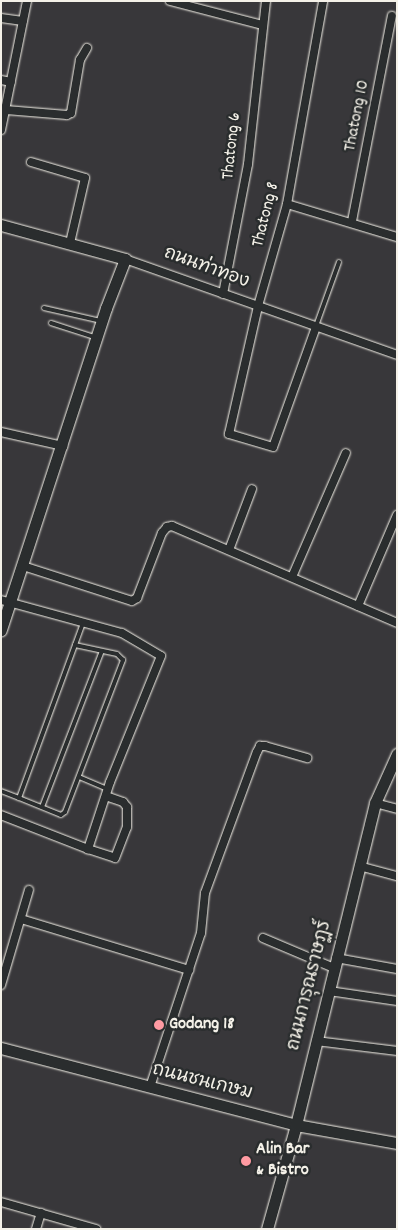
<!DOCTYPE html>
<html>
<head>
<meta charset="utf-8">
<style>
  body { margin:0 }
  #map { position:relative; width:398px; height:1230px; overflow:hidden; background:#38373a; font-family:Dekko,"Playpen Sans Thai",sans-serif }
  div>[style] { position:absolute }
  .roads { filter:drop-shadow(0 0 1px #f4f1e8) drop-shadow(0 0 1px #f4f1e8) }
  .lane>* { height:4px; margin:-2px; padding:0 2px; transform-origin:2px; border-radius:2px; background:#2a2d2e }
  .street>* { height:8px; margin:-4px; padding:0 4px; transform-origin:4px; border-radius:4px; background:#2a2d2e }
  .secondary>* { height:11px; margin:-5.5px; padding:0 5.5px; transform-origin:5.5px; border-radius:5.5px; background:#2a2d2e }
  .dots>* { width:14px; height:14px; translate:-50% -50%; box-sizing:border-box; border:2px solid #2a2d2e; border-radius:50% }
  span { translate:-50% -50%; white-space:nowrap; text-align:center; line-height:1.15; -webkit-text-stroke:5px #2a2d2e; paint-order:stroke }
  .street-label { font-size:18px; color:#f4f1e8 }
  .poi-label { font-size:18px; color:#f4f1e8; font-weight:700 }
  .left { translate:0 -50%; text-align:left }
  .frame { position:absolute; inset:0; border:2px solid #f4f1e8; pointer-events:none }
</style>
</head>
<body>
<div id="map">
  <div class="roads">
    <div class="lane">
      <div style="left:44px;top:308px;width:58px;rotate:12.8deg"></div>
      <div style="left:51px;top:323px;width:45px;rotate:18deg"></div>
      <div style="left:316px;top:326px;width:68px;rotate:-70.2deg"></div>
      <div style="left:75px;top:645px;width:23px;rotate:-70deg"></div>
      <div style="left:79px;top:777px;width:30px;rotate:23deg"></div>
      <div style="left:1px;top:791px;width:19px;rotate:21deg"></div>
      <div style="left:19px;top:798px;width:45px;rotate:22deg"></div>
      <div style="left:61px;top:815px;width:5px;rotate:-37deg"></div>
      <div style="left:65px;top:812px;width:163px;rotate:-69.1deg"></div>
      <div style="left:123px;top:660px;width:8px;rotate:-135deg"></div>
      <div style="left:117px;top:654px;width:43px;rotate:-167.9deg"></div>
      <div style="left:75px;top:645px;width:163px;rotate:110.1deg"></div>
      <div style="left:42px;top:807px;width:167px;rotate:-69deg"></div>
    </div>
    <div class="street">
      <div style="left:170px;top:1px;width:96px;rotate:14.5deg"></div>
      <div style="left:1px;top:18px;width:22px;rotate:8deg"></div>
      <div style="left:1px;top:80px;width:10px;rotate:11deg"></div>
      <div style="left:6px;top:110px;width:61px;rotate:4.7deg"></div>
      <div style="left:67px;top:115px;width:4px;rotate:-27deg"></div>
      <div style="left:71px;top:113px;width:54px;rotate:-80.4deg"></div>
      <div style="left:80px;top:60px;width:14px;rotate:-60deg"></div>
      <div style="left:1px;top:130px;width:132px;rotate:-78.6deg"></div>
      <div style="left:31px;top:162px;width:56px;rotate:16.5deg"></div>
      <div style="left:85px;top:178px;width:67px;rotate:103deg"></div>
      <div style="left:287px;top:204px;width:115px;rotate:16.7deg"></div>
      <div style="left:352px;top:221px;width:209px;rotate:-79deg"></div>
      <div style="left:125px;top:259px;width:288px;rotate:19.4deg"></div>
      <div style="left:223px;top:294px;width:132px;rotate:-79.1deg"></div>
      <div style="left:248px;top:164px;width:164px;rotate:-83.7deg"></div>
      <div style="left:316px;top:327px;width:127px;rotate:109.7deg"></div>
      <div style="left:273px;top:447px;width:46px;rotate:-163.5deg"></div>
      <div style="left:229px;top:434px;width:131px;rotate:-77.2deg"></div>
      <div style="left:258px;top:306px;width:106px;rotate:-74.1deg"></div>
      <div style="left:287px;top:204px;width:206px;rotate:-79.9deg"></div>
      <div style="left:1px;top:432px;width:64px;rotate:12.7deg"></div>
      <div style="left:229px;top:550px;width:65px;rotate:-69.3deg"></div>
      <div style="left:23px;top:566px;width:114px;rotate:17.8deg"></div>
      <div style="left:132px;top:601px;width:6px;rotate:-31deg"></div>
      <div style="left:137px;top:598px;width:70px;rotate:-69deg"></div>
      <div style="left:162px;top:533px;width:8px;rotate:-50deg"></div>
      <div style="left:167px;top:527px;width:5px;rotate:-11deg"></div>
      <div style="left:172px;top:526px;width:245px;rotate:23.3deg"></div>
      <div style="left:292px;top:577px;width:135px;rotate:-66.5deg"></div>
      <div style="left:1px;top:600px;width:125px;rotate:15.3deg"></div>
      <div style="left:122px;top:633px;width:45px;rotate:30.5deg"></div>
      <div style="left:161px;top:656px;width:136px;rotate:112deg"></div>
      <div style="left:110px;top:782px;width:71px;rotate:108.2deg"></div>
      <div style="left:88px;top:849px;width:93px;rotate:-158.7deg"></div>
      <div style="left:358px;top:606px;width:99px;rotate:-66.8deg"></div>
      <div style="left:375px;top:803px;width:23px;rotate:15deg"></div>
      <div style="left:88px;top:849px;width:28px;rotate:18deg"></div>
      <div style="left:115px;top:858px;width:33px;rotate:-69deg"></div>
      <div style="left:127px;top:827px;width:20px;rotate:-90deg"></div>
      <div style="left:127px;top:807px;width:6px;rotate:-129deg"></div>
      <div style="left:123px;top:802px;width:18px;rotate:-161deg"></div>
      <div style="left:359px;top:866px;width:39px;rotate:15deg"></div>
      <div style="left:21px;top:919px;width:176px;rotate:16.9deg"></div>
      <div style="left:263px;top:938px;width:77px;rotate:22.9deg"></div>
      <div style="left:336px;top:958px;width:62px;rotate:10.2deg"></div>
      <div style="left:1px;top:985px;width:99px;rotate:-73.6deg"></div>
      <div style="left:329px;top:991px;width:69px;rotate:8.4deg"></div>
      <div style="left:316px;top:1041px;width:82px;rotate:7deg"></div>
      <div style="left:150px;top:1087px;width:162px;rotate:-71.7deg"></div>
      <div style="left:201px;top:933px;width:40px;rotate:-84.3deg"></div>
      <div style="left:205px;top:893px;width:150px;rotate:-69.8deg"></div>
      <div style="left:257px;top:752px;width:7px;rotate:-63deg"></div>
      <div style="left:260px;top:746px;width:5px"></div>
      <div style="left:265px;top:746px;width:44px;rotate:15.9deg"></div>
      <div style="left:1px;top:1202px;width:99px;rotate:15.9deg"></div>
      <div style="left:36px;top:1229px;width:17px;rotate:-73deg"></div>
    </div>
    <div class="secondary">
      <div style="left:1px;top:225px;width:129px;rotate:15.3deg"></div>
      <div style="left:125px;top:259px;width:53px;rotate:111.2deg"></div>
      <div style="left:106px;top:308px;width:339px;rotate:108.1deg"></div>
      <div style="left:1px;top:1048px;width:305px;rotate:14.6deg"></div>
      <div style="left:296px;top:1125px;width:103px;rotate:10.1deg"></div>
      <div style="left:267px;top:1229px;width:108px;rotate:-74.4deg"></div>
      <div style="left:296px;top:1125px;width:332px;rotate:-76.2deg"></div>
      <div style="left:375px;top:803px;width:54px;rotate:-65.8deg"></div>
    </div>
  </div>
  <div class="dots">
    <div style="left:159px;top:1025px;background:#ff9aa2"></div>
    <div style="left:246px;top:1161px;background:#ff9aa2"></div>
  </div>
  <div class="street-label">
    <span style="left:358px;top:116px;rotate:-79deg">Thatong 10</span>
    <span style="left:233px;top:146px;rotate:-84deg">Thatong 6</span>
    <span style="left:267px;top:215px;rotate:-76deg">Thatong 8</span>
    <span style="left:206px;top:269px;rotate:20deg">ถนนท่าทอง</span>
    <span style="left:311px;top:986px;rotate:-76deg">ถนนการุณราษฏร์</span>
    <span style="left:202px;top:1083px;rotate:14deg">ถนนชนเกษม</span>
  </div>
  <div class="poi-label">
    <span class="left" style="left:169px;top:1025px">Godang 18</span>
    <span class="left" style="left:256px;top:1161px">Alin Bar<br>&amp; Bistro</span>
  </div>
  <div class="frame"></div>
</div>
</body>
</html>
